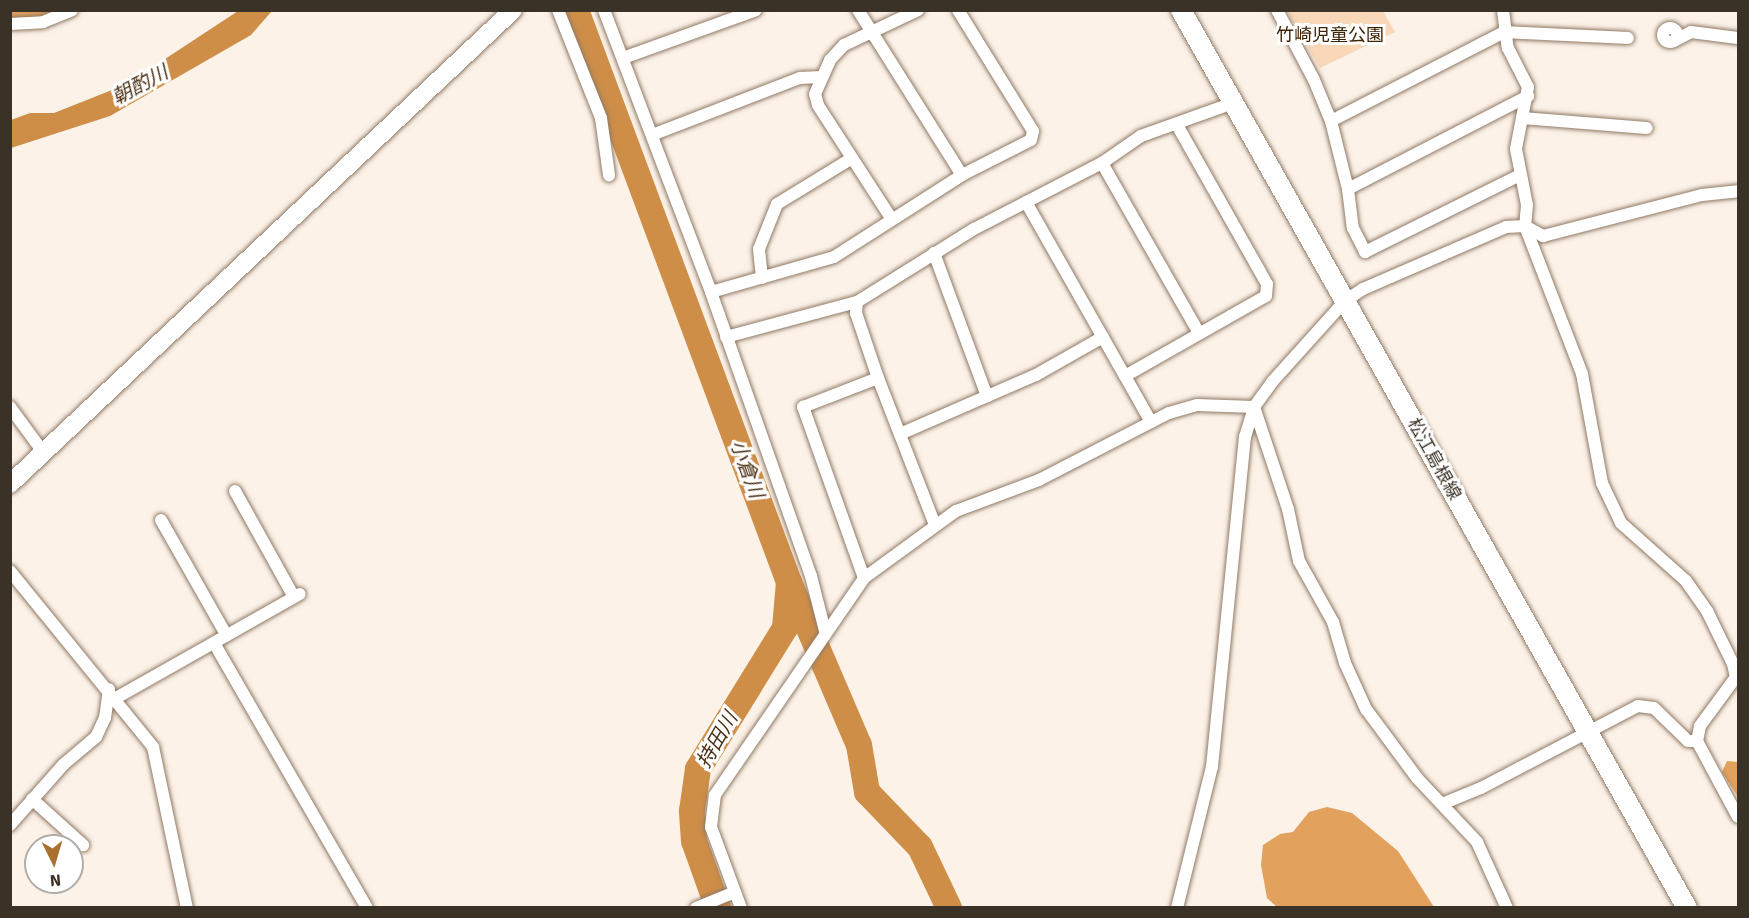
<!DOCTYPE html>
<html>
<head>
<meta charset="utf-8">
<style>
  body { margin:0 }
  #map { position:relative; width:1749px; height:918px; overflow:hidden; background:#fcf2e8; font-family:Signika,"Noto Sans JP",sans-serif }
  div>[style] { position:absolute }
  .green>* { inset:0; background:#f9d8ba }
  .forest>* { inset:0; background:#e2a15c }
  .water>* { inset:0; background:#ce8e48 }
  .river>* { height:26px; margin:-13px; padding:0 13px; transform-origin:13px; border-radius:13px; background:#ce8e48 }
  .roads { filter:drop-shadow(0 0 2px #907964) drop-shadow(0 0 2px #907964) }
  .street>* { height:12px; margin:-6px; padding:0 6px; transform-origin:6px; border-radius:6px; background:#fff }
  .street>.ring { margin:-6px; padding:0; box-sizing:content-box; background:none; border:12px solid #fff; border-radius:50% }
  .secondary>* { height:18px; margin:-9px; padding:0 9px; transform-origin:9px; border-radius:9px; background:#fff }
  .primary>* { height:20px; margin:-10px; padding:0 10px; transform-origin:10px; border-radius:10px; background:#fff }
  span { translate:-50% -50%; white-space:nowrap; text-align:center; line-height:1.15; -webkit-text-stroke:6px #fff; paint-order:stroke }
  .park-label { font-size:18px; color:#3e2305 }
  .street-label { font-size:18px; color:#3a3127 }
  .water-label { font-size:20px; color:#4b3013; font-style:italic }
  .frame { position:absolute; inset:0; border:12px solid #3a3127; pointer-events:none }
  .north { position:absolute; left:24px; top:834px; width:60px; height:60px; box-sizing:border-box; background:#fff; border:2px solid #b0ada9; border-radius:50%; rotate:175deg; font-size:16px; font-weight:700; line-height:24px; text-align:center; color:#3a3127 }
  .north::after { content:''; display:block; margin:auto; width:21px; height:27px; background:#aa702f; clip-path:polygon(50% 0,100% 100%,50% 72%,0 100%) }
</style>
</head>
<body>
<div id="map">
  <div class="green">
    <div style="clip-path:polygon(1287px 11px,1383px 11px,1395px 32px,1320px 68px)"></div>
  </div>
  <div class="forest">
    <div style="clip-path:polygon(11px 11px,58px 11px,40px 18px,11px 21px)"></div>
    <div style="clip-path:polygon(1727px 761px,1738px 762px,1738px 797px,1722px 772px)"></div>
    <div style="clip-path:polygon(1327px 807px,1352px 813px,1398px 851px,1434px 907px,1277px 907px,1267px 898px,1261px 865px,1263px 845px,1280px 834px,1293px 832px,1309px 812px)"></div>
  </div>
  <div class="water">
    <div style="clip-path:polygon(238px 11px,272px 11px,251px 35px,110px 116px,11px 148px,11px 120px,30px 113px,54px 113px,127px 84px)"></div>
  </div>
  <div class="river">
    <div style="left:576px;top:10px;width:610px;rotate:69.58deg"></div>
    <div style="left:789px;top:582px;width:177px;rotate:66.8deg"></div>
    <div style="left:859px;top:745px;width:48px;rotate:80.3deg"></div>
    <div style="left:867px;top:792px;width:76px;rotate:46.1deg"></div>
    <div style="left:920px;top:847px;width:68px;rotate:64.6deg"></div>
    <div style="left:718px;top:908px;width:71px;rotate:-109.7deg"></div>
    <div style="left:694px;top:841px;width:30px;rotate:-94deg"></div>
    <div style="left:692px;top:811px;width:42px;rotate:-81.9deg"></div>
    <div style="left:698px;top:769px;width:166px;rotate:-58.3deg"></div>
    <div style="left:785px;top:628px;width:46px;rotate:-85deg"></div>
  </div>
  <div class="roads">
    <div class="street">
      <div style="left:558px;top:10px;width:116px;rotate:68.3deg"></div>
      <div style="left:601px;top:118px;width:58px;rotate:82deg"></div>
      <div style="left:604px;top:10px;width:302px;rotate:69.2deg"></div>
      <div style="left:711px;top:292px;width:301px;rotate:70.6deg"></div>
      <div style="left:811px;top:576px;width:57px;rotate:75.7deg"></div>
      <div style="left:858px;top:10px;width:195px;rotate:57.8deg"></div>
      <div style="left:1277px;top:10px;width:79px;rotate:62.1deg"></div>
      <div style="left:1314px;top:80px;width:44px;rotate:67.5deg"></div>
      <div style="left:1331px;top:121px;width:70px;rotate:76deg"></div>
      <div style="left:1348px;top:189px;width:39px;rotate:83deg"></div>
      <div style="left:1353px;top:228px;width:27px;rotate:63deg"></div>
      <div style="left:1365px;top:252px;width:173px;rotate:-26.4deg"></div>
      <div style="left:1503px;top:10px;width:38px;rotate:83deg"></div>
      <div style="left:1508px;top:48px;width:44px;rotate:62.9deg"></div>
      <div style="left:1528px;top:87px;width:63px;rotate:101deg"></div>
      <div style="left:1516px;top:149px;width:57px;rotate:78.9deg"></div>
      <div style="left:1527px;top:205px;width:21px;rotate:95deg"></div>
      <div style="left:1525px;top:226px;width:159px;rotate:68.9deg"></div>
      <div style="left:1582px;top:374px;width:111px;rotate:79.6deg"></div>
      <div style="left:1602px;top:483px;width:44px;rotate:64.6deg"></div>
      <div style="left:1621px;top:523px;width:87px;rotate:41.7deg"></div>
      <div style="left:1686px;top:581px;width:37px;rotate:55deg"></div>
      <div style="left:1707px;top:611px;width:59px;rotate:63.9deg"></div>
      <div style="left:1733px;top:664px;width:13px;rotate:77deg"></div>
      <div style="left:1736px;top:677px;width:61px;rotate:126.3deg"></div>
      <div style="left:1700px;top:726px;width:15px;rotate:101deg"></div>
      <div style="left:1697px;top:741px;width:86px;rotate:61.7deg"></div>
      <div style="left:10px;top:24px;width:33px;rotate:-3deg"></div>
      <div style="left:43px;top:22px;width:31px;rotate:-22deg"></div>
      <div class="ring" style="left:1663px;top:28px;width:2px;height:2px"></div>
      <div style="left:1674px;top:41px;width:19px;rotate:-28deg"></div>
      <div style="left:1691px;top:32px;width:47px;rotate:7.3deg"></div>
      <div style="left:623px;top:58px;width:141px;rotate:-19.8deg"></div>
      <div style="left:1522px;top:118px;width:125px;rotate:4.6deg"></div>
      <div style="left:1331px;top:121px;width:195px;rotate:-27.2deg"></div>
      <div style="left:1504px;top:32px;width:124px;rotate:2.8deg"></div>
      <div style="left:652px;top:135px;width:159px;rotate:-21.1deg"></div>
      <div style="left:800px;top:78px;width:21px;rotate:-3deg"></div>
      <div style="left:1102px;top:163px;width:196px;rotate:60.3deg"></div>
      <div style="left:1348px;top:189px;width:203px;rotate:-27.3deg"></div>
      <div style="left:1026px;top:202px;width:200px;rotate:60.4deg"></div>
      <div style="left:891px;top:218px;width:135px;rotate:-122.9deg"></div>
      <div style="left:818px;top:105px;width:11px;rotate:-105deg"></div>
      <div style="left:815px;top:94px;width:37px;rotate:-66deg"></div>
      <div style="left:830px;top:60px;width:21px;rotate:-47deg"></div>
      <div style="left:844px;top:45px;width:82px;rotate:-25.3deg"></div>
      <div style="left:934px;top:253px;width:153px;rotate:69.7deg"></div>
      <div style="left:762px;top:278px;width:29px;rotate:-96deg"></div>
      <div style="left:759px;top:249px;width:48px;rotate:-68.2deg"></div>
      <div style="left:777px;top:204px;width:88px;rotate:-31.5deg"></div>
      <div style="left:711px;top:292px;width:128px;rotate:-15.9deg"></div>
      <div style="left:834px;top:257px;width:152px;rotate:-32.6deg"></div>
      <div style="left:962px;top:175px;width:77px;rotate:-26.9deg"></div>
      <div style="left:1031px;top:140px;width:9px;rotate:-77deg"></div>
      <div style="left:1033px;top:131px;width:142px;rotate:-121.8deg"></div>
      <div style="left:857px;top:302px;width:138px;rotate:-32deg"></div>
      <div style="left:974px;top:229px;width:144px;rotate:-27.3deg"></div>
      <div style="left:1102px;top:163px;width:47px;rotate:-34.7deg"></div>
      <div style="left:1141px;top:136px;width:98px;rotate:-19.7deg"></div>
      <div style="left:726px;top:337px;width:136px;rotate:-15deg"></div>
      <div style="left:857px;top:302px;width:11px;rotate:95deg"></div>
      <div style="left:856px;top:313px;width:69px;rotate:71.3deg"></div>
      <div style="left:10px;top:407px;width:56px;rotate:53.7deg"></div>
      <div style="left:1254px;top:407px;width:108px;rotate:71.6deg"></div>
      <div style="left:1288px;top:509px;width:53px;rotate:78.1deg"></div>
      <div style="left:1299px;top:561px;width:70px;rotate:60.9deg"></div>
      <div style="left:1333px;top:622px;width:43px;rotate:73.7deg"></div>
      <div style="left:1345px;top:663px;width:51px;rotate:65.5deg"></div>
      <div style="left:1366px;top:709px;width:86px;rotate:53.5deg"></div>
      <div style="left:1417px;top:778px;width:88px;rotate:46.8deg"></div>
      <div style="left:1477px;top:842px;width:72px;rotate:65.6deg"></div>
      <div style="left:1151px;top:422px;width:53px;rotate:-119.5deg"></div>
      <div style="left:1125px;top:376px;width:162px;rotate:-29.6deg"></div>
      <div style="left:1266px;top:296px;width:12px;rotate:-85deg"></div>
      <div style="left:1267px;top:284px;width:183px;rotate:-119.5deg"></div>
      <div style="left:900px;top:434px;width:148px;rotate:-23.5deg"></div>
      <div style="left:1036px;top:375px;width:77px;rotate:-29.6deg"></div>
      <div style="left:235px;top:491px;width:121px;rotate:60.9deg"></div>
      <div style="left:161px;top:520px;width:133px;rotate:60.4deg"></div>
      <div style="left:10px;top:571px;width:227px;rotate:50.9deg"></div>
      <div style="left:153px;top:747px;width:165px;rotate:78.1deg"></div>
      <div style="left:864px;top:578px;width:182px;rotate:-109.6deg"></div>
      <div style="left:803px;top:407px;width:80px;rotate:-21.1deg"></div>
      <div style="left:878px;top:378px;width:158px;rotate:68.8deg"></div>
      <div style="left:214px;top:643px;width:306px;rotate:60deg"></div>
      <div style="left:116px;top:698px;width:211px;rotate:-29.5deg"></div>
      <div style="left:32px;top:799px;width:69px;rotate:42deg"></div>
      <div style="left:1442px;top:804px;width:42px;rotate:-22.3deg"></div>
      <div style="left:1481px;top:788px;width:177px;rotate:-27.6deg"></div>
      <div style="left:1638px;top:706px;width:16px;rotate:7deg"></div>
      <div style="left:1654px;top:708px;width:47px;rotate:44.1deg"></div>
      <div style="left:1688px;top:741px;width:9px"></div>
      <div style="left:10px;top:825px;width:81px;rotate:-48.5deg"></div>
      <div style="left:64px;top:764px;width:42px;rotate:-40.2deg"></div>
      <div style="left:96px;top:737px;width:21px;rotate:-65deg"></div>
      <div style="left:105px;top:718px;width:29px;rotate:-82deg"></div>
      <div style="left:696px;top:908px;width:42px;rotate:-22.3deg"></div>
      <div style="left:741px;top:908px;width:86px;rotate:-110.3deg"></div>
      <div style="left:711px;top:827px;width:32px;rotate:-83deg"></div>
      <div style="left:715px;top:795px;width:263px;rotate:-55.5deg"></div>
      <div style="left:864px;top:578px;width:114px;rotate:-36.1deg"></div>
      <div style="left:956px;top:511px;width:89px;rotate:-20.5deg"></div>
      <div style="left:1039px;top:480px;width:146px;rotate:-27.3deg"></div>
      <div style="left:1169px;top:413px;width:29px;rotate:-16deg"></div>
      <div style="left:1197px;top:405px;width:57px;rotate:2deg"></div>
      <div style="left:1177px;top:908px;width:145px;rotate:-76.1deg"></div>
      <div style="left:1212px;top:767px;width:332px;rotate:-84.3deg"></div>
      <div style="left:1245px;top:437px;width:31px;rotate:-73deg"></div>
      <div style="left:1254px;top:407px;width:31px;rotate:-54deg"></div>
      <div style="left:1272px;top:382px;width:109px;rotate:-48deg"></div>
      <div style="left:1345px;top:301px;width:22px;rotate:-34deg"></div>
      <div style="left:1363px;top:289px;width:156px;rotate:-23.4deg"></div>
      <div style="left:1506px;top:227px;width:19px;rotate:-3deg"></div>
      <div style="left:1525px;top:226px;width:21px;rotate:29deg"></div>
      <div style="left:1543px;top:236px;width:164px;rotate:-14.5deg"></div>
      <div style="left:1702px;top:195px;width:36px;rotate:-6deg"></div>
    </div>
    <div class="secondary">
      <div style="left:10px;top:484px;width:691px;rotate:-43.3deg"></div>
    </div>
    <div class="primary">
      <div style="left:1181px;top:10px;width:1031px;rotate:60.6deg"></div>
    </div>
  </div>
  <div class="park-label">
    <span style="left:1330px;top:35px">竹崎児童公園</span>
  </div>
  <div class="street-label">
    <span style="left:1434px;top:459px;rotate:61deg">松江島根線</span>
  </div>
  <div class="water-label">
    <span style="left:140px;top:85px;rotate:-28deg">朝酌川</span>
    <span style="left:747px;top:469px;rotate:70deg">小倉川</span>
    <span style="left:717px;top:740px;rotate:-60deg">持田川</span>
  </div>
  <div class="frame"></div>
  <div class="north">N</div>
</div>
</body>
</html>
